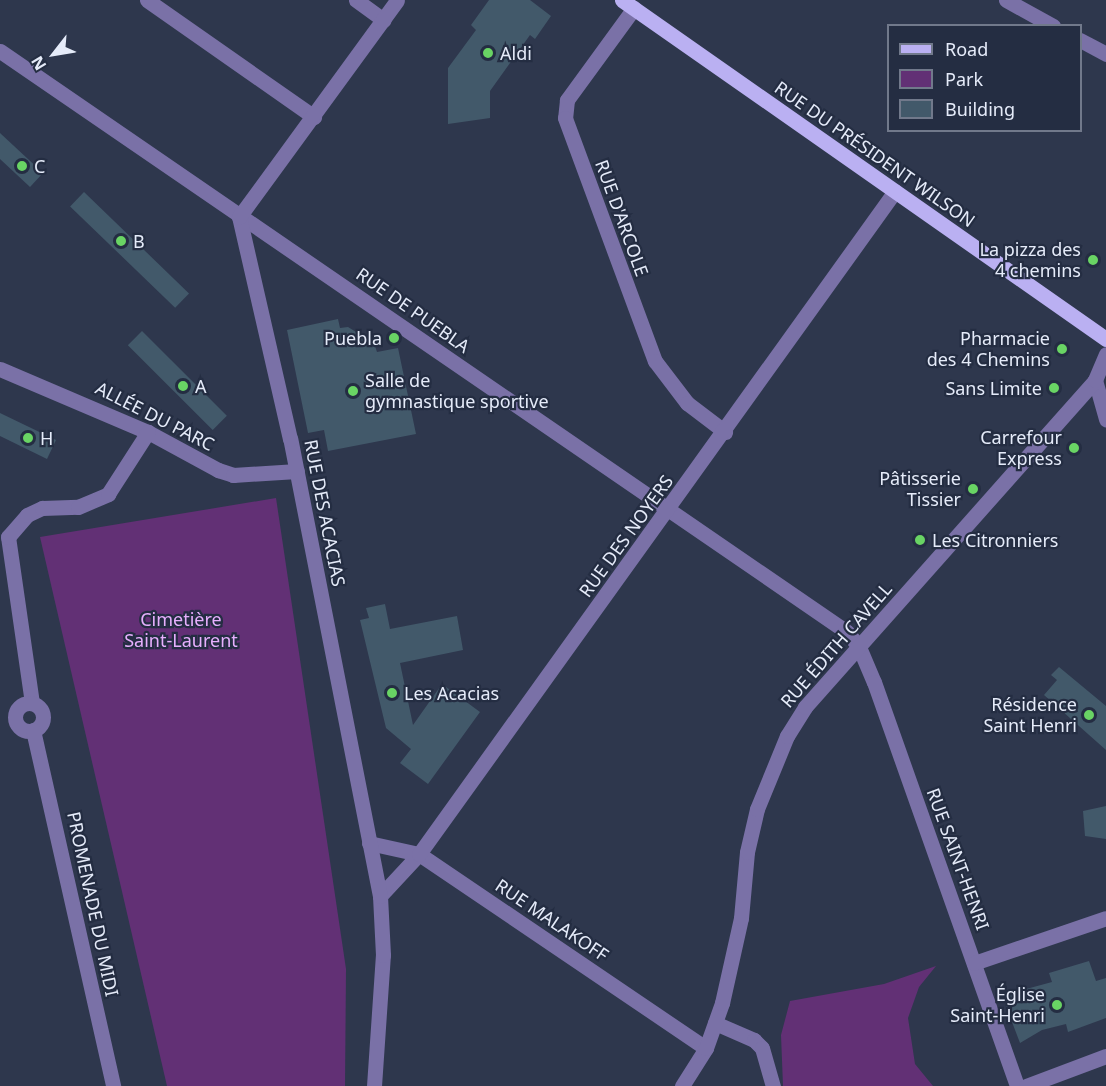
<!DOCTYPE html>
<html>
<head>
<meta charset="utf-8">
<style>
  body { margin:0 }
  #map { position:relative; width:1106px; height:1086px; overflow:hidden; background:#2e374d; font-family:"Noto Sans",sans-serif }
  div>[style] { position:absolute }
  .green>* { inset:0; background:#623075 }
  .building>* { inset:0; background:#42596a; transform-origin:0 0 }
  .minor>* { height:15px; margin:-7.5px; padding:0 7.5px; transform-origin:7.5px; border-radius:7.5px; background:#7a71a7 }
  .minor>.ring { margin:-7.5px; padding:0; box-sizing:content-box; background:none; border:15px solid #7a71a7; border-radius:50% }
  .major>* { height:15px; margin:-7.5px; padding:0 7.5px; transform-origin:7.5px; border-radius:7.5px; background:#bab0f2 }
  .dots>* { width:16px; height:16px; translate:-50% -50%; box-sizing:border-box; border:3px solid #242d42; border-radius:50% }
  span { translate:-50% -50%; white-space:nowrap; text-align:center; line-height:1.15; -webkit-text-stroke:4.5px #242d42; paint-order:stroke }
  .poi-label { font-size:18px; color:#e5ebf9 }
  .left { translate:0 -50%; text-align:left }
  .right { translate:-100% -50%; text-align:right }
  .street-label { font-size:18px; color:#e5ebf9 }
  .park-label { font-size:18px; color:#e7affe }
  .legend { position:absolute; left:887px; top:24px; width:195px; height:108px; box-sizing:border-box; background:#242d42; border:2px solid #71798b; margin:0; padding:8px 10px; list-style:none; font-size:18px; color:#e5ebf9 }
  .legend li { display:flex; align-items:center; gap:12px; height:30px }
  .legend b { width:30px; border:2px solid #71798b }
  .north { position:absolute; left:24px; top:24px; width:60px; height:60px; -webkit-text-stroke:4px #242d42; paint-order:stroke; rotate:239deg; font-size:16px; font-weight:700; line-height:24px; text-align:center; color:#e5ebf9 }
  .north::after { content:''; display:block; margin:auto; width:21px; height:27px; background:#e5ebf9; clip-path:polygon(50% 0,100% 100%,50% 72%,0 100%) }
</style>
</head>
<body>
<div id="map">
  <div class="green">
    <div style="clip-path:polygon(276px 498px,346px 969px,345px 1086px,167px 1086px,40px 537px)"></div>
    <div style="clip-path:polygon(936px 966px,919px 987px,908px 1018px,915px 1064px,933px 1086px,783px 1086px,781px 1035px,790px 1001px,884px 984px)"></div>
  </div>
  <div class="building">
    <div style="clip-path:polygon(489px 0,530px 0,551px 16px,535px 39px,530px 35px,490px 91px,490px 118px,448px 124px,448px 68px,476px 30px,471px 25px)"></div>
    <div style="clip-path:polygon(0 133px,43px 173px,30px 187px,0 159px)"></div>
    <div style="left:84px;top:192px;width:146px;height:20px;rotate:44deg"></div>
    <div style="clip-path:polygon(338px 319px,340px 328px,348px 327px,374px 343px,377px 352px,398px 348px,416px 434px,328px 451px,324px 430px,308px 433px,287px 330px)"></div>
    <div style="left:142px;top:331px;width:120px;height:20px;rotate:45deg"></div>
    <div style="clip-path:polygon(0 413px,56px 440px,47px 459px,0 436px)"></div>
    <div style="clip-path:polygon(385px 604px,390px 629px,457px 616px,463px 650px,400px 663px,413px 725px,442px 684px,480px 712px,428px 784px,400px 763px,411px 749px,386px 728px,360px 620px,369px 618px,366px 608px)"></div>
    <div style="clip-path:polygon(1059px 667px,1106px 706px,1106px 750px,1044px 695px,1057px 680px,1051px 675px)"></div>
    <div style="clip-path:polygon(1106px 806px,1106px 839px,1085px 836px,1083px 811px)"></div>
    <div style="clip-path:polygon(1089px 961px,1096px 981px,1106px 978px,1106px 1018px,1068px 1032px,1066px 1024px,1042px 1030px,1020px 1043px,1004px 1001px,1011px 993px,1052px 982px,1049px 973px)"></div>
  </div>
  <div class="minor">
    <div style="left:147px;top:0;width:204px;rotate:35deg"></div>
    <div style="left:356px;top:0;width:34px;rotate:36deg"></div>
    <div style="left:1006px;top:0;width:54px;rotate:29deg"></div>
    <div style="left:634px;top:8px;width:114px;rotate:126.1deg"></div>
    <div style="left:567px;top:100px;width:18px;rotate:96deg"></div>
    <div style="left:565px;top:118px;width:259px;rotate:69.7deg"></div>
    <div style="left:655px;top:361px;width:53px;rotate:52.7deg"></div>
    <div style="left:687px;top:403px;width:48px;rotate:37.3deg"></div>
    <div style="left:1080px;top:40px;width:30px;rotate:28deg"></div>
    <div style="left:0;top:51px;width:1027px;rotate:34.45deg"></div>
    <div style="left:847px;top:632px;width:19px;rotate:51deg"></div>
    <div style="left:859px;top:647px;width:38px;rotate:67deg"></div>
    <div style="left:874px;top:682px;width:429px;rotate:70.5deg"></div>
    <div style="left:0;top:369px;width:161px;rotate:23.1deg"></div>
    <div style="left:148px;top:432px;width:80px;rotate:28.5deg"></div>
    <div style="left:218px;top:470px;width:16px;rotate:18deg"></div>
    <div style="left:233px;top:475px;width:64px;rotate:-3.6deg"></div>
    <div style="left:1095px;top:380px;width:41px;rotate:74.2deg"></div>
    <div style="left:32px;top:703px;width:168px;rotate:-98.2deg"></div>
    <div style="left:8px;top:537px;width:29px;rotate:-49deg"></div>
    <div style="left:27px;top:515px;width:17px;rotate:-25deg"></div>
    <div style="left:42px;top:508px;width:36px;rotate:-2deg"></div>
    <div style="left:78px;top:507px;width:33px;rotate:-23deg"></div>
    <div style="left:108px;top:494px;width:74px;rotate:-57.2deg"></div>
    <div class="ring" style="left:15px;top:703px;width:13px;height:13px"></div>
    <div style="left:33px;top:730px;width:365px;rotate:77.3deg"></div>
    <div style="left:369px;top:843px;width:51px;rotate:12.4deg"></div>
    <div style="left:419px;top:854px;width:346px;rotate:34.1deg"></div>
    <div style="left:380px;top:896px;width:57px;rotate:-47.1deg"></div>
    <div style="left:419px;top:854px;width:816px;rotate:-54.32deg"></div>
    <div style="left:974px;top:963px;width:139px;rotate:-18.8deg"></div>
    <div style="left:715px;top:1023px;width:43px;rotate:23.6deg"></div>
    <div style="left:754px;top:1040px;width:11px;rotate:45deg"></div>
    <div style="left:762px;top:1048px;width:40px;rotate:74deg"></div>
    <div style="left:374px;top:1086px;width:131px;rotate:-86.1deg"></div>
    <div style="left:383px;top:955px;width:59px;rotate:-92.9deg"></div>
    <div style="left:380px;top:896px;width:466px;rotate:-101.1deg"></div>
    <div style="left:290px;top:439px;width:228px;rotate:-102.9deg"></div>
    <div style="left:239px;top:217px;width:268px;rotate:-53.9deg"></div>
    <div style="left:682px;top:1086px;width:45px;rotate:-57.7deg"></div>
    <div style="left:706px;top:1048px;width:48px;rotate:-70.4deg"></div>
    <div style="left:722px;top:1003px;width:87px;rotate:-77.4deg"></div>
    <div style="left:741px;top:918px;width:66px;rotate:-84.8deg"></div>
    <div style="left:747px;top:852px;width:44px;rotate:-76.9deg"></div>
    <div style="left:757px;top:809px;width:79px;rotate:-67.7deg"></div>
    <div style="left:787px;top:736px;width:34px;rotate:-58deg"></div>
    <div style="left:805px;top:707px;width:437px;rotate:-48.4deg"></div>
    <div style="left:1095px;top:380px;width:28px;rotate:-67deg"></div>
    <div style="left:1026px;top:1086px;width:85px;rotate:-20.6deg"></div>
  </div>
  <div class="major">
    <div style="left:622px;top:0;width:591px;rotate:35.01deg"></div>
  </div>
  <div class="dots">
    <div style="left:488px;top:53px;background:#69d464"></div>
    <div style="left:22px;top:166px;background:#69d464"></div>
    <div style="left:121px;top:241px;background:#69d464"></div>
    <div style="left:1093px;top:260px;background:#69d464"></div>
    <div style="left:394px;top:338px;background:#69d464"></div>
    <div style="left:1062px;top:349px;background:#69d464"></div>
    <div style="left:183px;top:386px;background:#69d464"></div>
    <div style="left:1054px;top:388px;background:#69d464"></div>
    <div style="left:353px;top:391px;background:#69d464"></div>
    <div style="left:28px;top:438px;background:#69d464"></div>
    <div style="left:1074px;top:448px;background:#69d464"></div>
    <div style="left:973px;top:489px;background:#69d464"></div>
    <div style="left:920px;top:540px;background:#69d464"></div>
    <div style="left:392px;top:693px;background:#69d464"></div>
    <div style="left:1089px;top:715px;background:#69d464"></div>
    <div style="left:1057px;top:1005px;background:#69d464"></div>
  </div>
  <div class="poi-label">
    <span class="left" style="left:500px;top:53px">Aldi</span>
    <span class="left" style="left:34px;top:166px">C</span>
    <span class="left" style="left:133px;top:241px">B</span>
    <span class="right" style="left:1081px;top:260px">La pizza des<br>4 chemins</span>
    <span class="right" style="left:382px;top:338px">Puebla</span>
    <span class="right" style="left:1050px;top:349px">Pharmacie<br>des 4 Chemins</span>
    <span class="left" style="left:365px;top:391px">Salle de<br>gymnastique sportive</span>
    <span class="left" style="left:195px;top:386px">A</span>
    <span class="right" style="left:1042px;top:388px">Sans Limite</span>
    <span class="left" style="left:40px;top:438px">H</span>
    <span class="right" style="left:1062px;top:448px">Carrefour<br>Express</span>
    <span class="right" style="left:961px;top:489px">Pâtisserie<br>Tissier</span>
    <span class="left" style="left:932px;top:540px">Les Citronniers</span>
    <span class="left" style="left:404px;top:693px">Les Acacias</span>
    <span class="right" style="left:1077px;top:715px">Résidence<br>Saint Henri</span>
    <span class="right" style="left:1045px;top:1005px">Église<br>Saint-Henri</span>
  </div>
  <div class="street-label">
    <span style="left:875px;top:154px;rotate:35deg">RUE DU PRÉSIDENT WILSON</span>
    <span style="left:622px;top:218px;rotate:70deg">RUE D'ARCOLE</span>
    <span style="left:413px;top:310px;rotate:35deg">RUE DE PUEBLA</span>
    <span style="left:155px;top:416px;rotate:27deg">ALLÉE DU PARC</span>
    <span style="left:325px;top:513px;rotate:79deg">RUE DES ACACIAS</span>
    <span style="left:626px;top:536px;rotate:-54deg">RUE DES NOYERS</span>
    <span style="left:836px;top:645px;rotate:-49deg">RUE ÉDITH CAVELL</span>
    <span style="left:958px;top:859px;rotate:70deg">RUE SAINT-HENRI</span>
    <span style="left:93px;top:904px;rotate:78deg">PROMENADE DU MIDI</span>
    <span style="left:552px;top:920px;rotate:34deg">RUE MALAKOFF</span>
  </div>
  <div class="park-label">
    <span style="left:181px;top:630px">Cimetière<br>Saint-Laurent</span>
  </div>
  <ul class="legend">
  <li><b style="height:8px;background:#bab0f2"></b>Road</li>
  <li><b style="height:16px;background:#623075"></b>Park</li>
  <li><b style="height:16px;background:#42596a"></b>Building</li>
  </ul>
  <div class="north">N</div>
</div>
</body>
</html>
